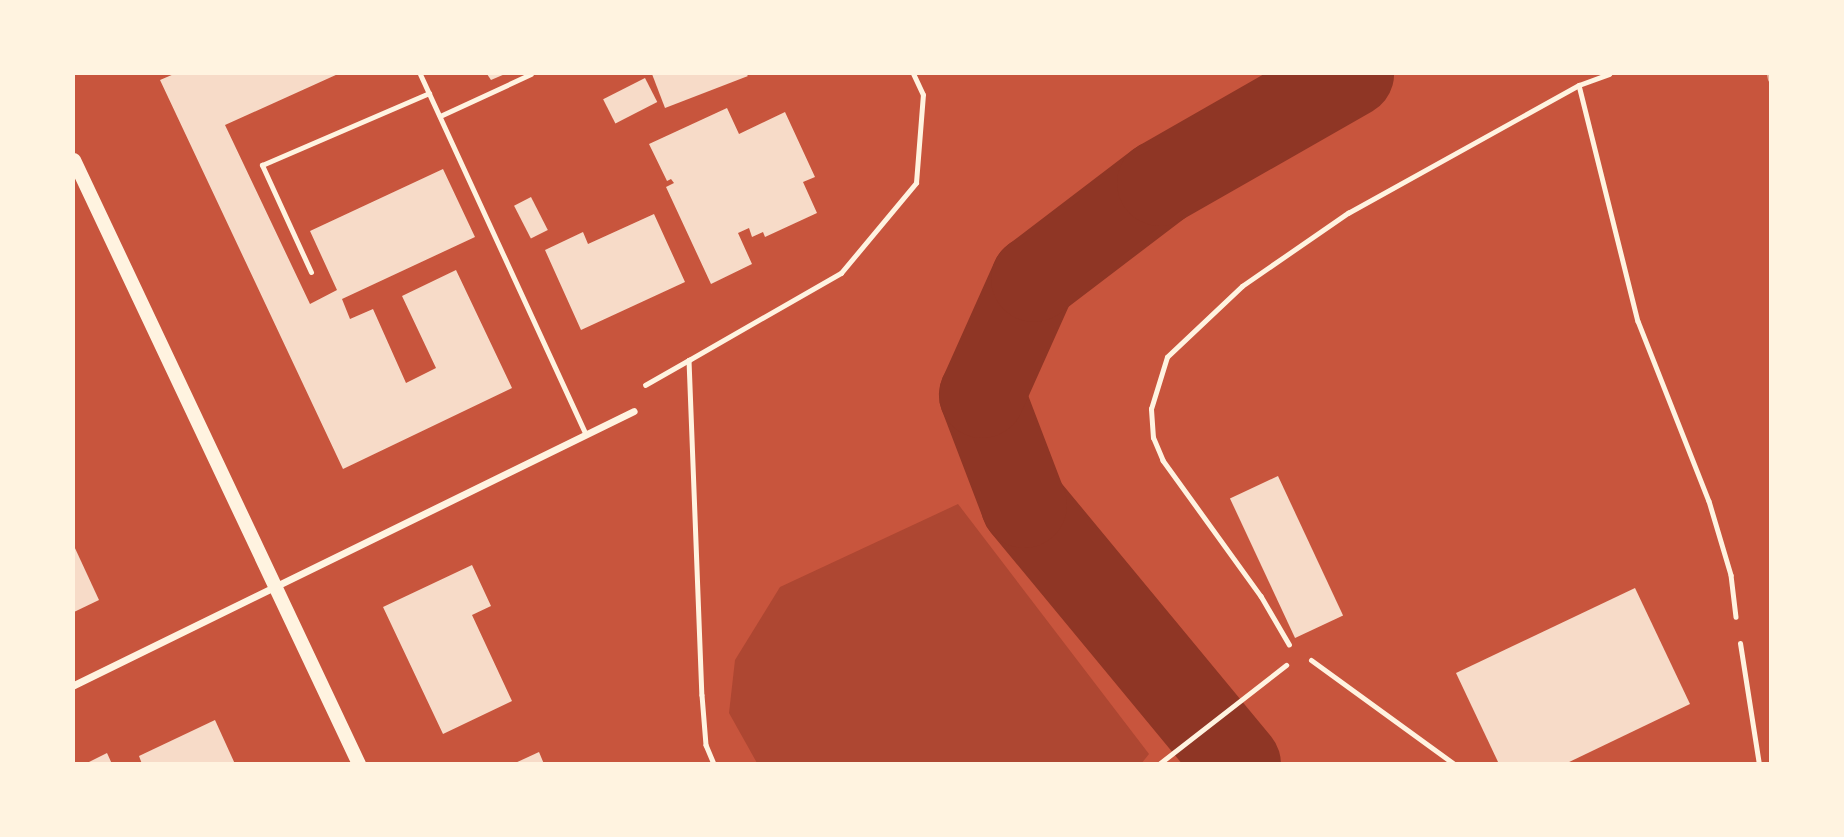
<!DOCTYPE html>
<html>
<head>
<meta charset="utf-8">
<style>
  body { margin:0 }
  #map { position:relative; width:1844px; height:837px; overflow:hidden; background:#c8553d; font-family:"Golos Text",sans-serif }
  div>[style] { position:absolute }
  .green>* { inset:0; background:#ae4732 }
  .river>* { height:86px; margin:-43px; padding:0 43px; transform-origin:43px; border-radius:43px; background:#8f3625 }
  .building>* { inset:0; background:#f7dbc8; transform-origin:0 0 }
  .path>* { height:4.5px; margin:-2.25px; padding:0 2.25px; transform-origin:2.25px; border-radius:2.25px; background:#fff3e0 }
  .service>* { height:5px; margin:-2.5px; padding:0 2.5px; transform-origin:2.5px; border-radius:2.5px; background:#fff3e0 }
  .minor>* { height:7px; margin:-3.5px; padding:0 3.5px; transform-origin:3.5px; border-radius:3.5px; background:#fff3e0 }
  .secondary>* { height:14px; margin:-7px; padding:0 7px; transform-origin:7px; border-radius:7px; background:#fff3e0 }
  .rail>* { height:5px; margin:-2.5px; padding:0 2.5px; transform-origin:2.5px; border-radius:2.5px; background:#e9b49f }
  span { translate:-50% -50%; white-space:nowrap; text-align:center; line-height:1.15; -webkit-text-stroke:5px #fff3e0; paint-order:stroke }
  .frame { position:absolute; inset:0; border:75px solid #fff3e0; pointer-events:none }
</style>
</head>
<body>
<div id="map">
  <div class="green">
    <div style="clip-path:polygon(958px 504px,1149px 754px,1141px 764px,757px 763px,729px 713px,735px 660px,780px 587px)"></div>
  </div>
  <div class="river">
    <div style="left:1238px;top:764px;width:336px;rotate:-129.6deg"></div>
    <div style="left:1024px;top:505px;width:118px;rotate:-110.9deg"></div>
    <div style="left:982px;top:395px;width:127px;rotate:-65.9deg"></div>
    <div style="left:1034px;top:279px;width:158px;rotate:-37.3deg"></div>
    <div style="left:1160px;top:183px;width:220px;rotate:-29.7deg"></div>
  </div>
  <div class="building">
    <div style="clip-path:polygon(174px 74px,338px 74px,225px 125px,310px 304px,337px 290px,310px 231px,443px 169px,475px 237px,342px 299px,350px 319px,373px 309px,406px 383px,436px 368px,402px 296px,456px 270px,512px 388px,343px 469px,160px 80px)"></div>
    <div style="clip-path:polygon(487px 74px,505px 74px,491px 80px)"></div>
    <div style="clip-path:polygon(652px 74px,746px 74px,748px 76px,665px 108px)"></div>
    <div style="left:645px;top:78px;width:27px;height:47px;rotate:63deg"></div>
    <div style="clip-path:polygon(727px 108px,739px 134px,785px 112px,815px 177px,803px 182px,817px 213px,765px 237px,763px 232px,752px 237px,749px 228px,738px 233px,752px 264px,711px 284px,666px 187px,674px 183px,671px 179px,667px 181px,649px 144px)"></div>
    <div style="left:531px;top:197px;width:37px;height:19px;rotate:63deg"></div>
    <div style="clip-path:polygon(654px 214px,685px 282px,581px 330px,545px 250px,583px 232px,588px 244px)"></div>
    <div style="left:1278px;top:476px;width:154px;height:53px;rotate:65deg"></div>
    <div style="clip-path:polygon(74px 546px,99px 600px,74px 612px)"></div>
    <div style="clip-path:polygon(472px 565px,491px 606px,472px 615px,512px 701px,443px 734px,383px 607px)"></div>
    <div style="clip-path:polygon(1635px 588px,1690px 704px,1565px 764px,1499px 764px,1456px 673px)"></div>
    <div style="clip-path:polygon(215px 720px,235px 764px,142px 764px,139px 756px)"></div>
    <div style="clip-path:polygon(539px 752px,544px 764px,513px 764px)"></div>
    <div style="clip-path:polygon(107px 753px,112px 764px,85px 764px)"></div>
  </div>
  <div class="path">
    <div style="left:1579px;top:85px;width:243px;rotate:76deg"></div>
    <div style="left:1638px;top:321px;width:193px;rotate:68.5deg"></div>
    <div style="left:1709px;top:501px;width:77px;rotate:73.4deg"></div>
    <div style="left:1731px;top:575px;width:42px;rotate:83.2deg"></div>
    <div style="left:689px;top:360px;width:175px;rotate:-29.8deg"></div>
    <div style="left:841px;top:273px;width:117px;rotate:-50.2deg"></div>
    <div style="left:916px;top:183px;width:88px;rotate:-85.5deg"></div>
    <div style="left:923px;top:95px;width:23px;rotate:-115deg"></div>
    <div style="left:645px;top:385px;width:51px;rotate:-29.6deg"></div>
    <div style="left:689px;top:360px;width:335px;rotate:87.8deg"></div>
    <div style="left:702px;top:695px;width:50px;rotate:85.4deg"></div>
    <div style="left:706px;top:745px;width:21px;rotate:67deg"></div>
    <div style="left:1289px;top:645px;width:56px;rotate:-120.3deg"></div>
    <div style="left:1261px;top:597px;width:168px;rotate:-125.8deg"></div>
    <div style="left:1163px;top:461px;width:25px;rotate:-113deg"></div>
    <div style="left:1153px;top:438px;width:29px;rotate:-94deg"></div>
    <div style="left:1151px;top:409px;width:54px;rotate:-72.9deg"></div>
    <div style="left:1167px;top:357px;width:103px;rotate:-43.4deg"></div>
    <div style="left:1242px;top:286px;width:129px;rotate:-34.6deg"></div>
    <div style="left:1348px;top:213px;width:264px;rotate:-29deg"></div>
    <div style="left:1579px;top:85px;width:32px;rotate:-20deg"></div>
    <div style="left:1159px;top:764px;width:161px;rotate:-37.9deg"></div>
  </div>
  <div class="service">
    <div style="left:420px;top:74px;width:395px;rotate:65.3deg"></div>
    <div style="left:440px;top:116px;width:100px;rotate:-24.8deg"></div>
    <div style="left:311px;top:272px;width:118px;rotate:-114.6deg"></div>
    <div style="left:262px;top:165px;width:182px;rotate:-23.3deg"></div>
    <div style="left:1740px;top:643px;width:122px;rotate:81.1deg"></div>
    <div style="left:1311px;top:660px;width:177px;rotate:36deg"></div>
  </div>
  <div class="minor">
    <div style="left:74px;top:685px;width:623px;rotate:-26.07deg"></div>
  </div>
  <div class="secondary">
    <div style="left:74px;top:160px;width:668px;rotate:64.74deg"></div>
  </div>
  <div class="rail">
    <div style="left:1769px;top:74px;width:5px;rotate:79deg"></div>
  </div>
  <div class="frame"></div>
</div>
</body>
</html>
